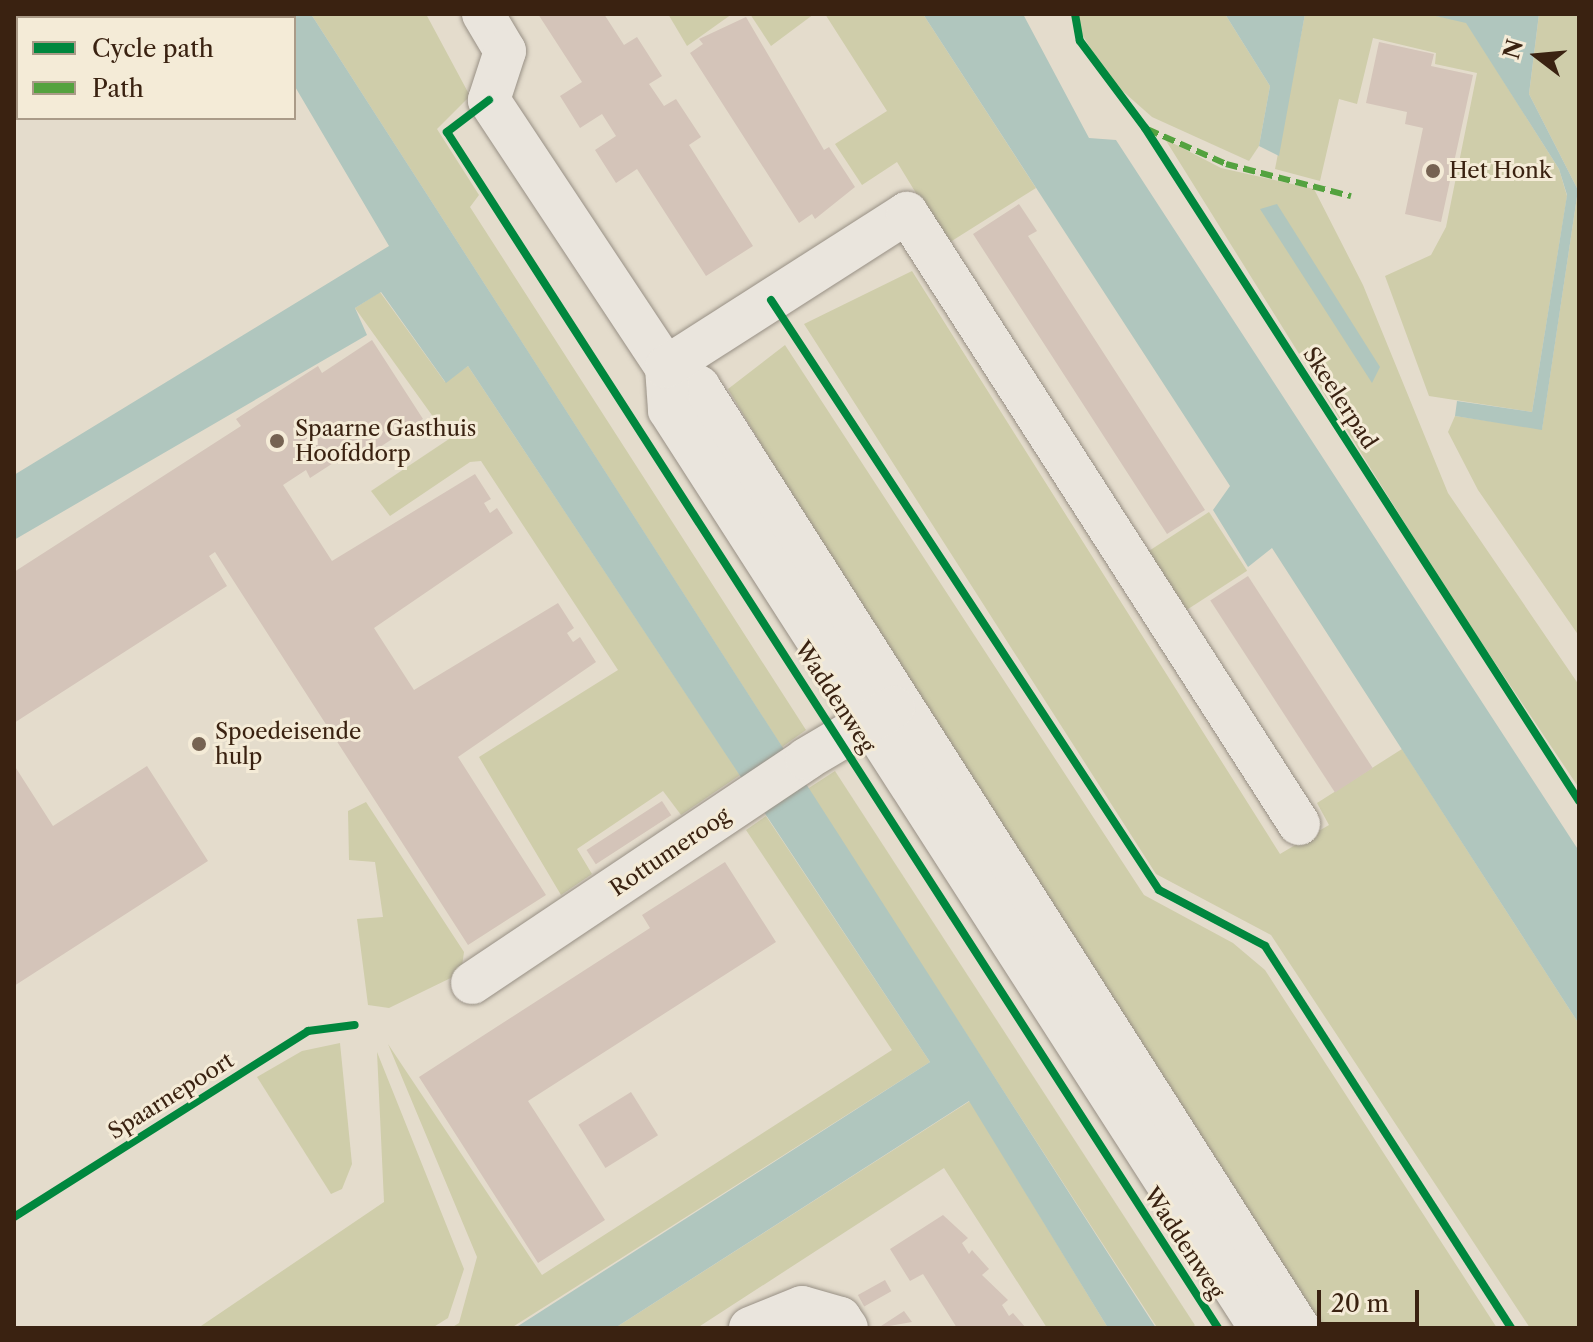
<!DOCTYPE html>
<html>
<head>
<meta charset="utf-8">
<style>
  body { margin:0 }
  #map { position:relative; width:1593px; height:1342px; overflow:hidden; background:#e4dccc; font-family:"Libre Caslon Text",serif }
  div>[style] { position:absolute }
  .green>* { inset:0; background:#cfcdaa; transform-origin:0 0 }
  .water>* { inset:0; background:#b0c6be }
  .building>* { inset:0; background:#d4c4b9; transform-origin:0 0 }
  .roads { filter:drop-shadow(0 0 2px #989085) drop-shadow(0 0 2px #989085) }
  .minor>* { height:42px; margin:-21px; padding:0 21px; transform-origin:21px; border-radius:21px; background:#eae5dd }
  .quiet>* { height:6px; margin-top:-3px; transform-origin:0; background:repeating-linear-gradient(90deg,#54a23f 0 12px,transparent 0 18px) }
  .cycleway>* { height:8px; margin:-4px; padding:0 4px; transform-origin:4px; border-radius:4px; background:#00873e }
  .dots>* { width:22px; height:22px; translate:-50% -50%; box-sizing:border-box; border:4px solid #f4ebd7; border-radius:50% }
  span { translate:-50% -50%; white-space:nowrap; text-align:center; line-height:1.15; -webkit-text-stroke:6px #f4ebd7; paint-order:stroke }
  .poi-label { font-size:22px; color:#3a2211 }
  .left { translate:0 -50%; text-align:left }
  .street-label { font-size:22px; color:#3a2211 }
  .frame { position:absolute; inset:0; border:16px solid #3a2211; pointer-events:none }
  .legend { position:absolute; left:16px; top:16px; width:280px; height:104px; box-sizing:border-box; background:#f4ebd7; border:2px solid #aa9b88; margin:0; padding:10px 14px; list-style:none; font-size:24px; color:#3a2211 }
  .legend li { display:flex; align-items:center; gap:16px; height:40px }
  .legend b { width:40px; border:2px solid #aa9b88 }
  .north { position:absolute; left:1497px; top:16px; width:80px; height:80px; -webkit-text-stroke:6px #f4ebd7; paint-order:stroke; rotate:286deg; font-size:22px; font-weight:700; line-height:32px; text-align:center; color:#3a2211 }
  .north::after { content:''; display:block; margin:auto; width:28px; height:36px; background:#3a2211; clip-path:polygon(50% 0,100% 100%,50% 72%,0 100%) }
  .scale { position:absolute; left:1317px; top:1290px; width:102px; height:36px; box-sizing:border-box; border:4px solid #3a2211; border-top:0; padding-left:10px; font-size:24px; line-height:28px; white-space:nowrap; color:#3a2211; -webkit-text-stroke:6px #f4ebd7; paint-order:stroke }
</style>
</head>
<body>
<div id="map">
  <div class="green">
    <div style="clip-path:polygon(311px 14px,426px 14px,470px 96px,437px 129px,479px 195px,470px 207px,806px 730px,782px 747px)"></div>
    <div style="clip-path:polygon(668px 14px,732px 14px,687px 46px)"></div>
    <div style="clip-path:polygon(750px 14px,814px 14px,771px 46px)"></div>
    <div style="clip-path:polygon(825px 14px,923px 14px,1036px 188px,947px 244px,897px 162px,862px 185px,835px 144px,887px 111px)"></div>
    <div style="clip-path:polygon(1079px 14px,1225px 14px,1270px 86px,1259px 146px,1249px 161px,1152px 117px,1109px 79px,1080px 31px)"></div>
    <div style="clip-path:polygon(1305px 14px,1427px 14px,1466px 22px,1559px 169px,1567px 196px,1532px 412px,1429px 396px,1385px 276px,1431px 255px,1446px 227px,1477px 73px,1435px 64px,1436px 53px,1373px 38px,1357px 104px,1339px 99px,1320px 181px,1275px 169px)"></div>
    <div style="clip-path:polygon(1539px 14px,1579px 14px,1579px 636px,1478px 490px,1448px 432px,1455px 416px,1542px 429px,1578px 190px,1529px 94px)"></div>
    <div style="clip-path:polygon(1165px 139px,1221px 168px,1314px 189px,1363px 285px,1448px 493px,1579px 685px,1579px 788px,1449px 594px)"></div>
    <div style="clip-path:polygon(912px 271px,1280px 854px,1329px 825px,1317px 803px,1402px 749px,1579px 1024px,1579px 1328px,1530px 1328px,1271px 935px,1156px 874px,804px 324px)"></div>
    <div style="clip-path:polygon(380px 292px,445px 382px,468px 366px,740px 775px,681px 815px,663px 791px,577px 849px,592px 874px,561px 895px,479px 757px,618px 670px,481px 461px,470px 462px,390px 516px,371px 491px,449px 439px,355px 308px)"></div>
    <div style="clip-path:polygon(785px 345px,1144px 895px,1233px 943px,1265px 970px,1497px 1328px,1317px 1328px,909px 691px,728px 389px)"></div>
    <div style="left:1209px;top:512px;width:70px;height:75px;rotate:57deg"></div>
    <div style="left:835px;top:771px;width:661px;height:33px;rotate:57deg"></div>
    <div style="clip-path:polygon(366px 802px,464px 952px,461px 973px,389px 1008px,368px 1005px,357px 919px,383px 917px,375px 862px,349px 860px,348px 811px)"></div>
    <div style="clip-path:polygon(766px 816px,930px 1062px,511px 1328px,451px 1328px,459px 1323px,477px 1257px,388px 1044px,542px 1275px,892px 1050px,746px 830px)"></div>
    <div style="clip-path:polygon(340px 1043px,352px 1164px,342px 1189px,331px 1194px,257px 1077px,302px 1051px)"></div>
    <div style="clip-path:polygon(377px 1052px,464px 1269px,448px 1318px,432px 1328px,198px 1328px,384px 1202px)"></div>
    <div style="clip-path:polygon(970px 1101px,1108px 1328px,1047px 1328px,944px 1168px,697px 1328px,615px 1328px)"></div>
  </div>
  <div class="water">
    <div style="clip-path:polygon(219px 14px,311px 14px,1156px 1328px,1108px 1328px,969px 1101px,615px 1328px,515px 1328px,930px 1062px,468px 366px,446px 383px,381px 292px,355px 308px,367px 335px,14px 540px,14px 475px,389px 246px,294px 85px,294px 18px)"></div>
    <div style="clip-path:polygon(923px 14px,1023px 14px,1089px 138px,1116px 140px,1579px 851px,1579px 1024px,1272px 548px,1248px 567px,1213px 510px,1230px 486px)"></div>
    <div style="clip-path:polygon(1225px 14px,1305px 14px,1279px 156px,1259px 146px,1270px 86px)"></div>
    <div style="clip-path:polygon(1427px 14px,1539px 14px,1529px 94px,1578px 190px,1542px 430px,1455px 416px,1457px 401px,1532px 412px,1567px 195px,1559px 169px,1466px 23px)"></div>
    <div style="clip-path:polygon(1277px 204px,1380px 367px,1372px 383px,1260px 209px)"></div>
  </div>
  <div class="building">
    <div style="clip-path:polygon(538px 14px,604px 14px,624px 45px,637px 37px,662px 76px,649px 84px,664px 106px,676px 99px,701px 137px,689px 145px,753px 246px,706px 276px,637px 169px,616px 183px,595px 150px,616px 136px,602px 114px,580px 128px,560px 96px,582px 82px)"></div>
    <div style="clip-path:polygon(746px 17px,824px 150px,829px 147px,855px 187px,815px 219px,812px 214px,799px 223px,690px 53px,703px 44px,699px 39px)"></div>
    <div style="clip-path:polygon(1379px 42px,1434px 54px,1431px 66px,1473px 75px,1441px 222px,1405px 214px,1423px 128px,1405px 124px,1407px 112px,1366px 103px)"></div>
    <div style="clip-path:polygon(1019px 204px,1037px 231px,1028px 236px,1205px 510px,1167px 534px,973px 234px)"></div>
    <div style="clip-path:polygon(372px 340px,423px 419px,360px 460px,352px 440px,336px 450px,341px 458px,310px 478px,306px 470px,283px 485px,332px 561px,475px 474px,491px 499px,484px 503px,490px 513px,497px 508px,513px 533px,374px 628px,414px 690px,558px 603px,574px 628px,567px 633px,573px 642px,580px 637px,596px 662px,458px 757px,546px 895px,468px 945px,215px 552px,209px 556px,227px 586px,14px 723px,14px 572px,241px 426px,236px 419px,318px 366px,322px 373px)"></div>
    <div style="left:1248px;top:576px;width:229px;height:45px;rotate:57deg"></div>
    <div style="clip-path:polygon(14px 765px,53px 826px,147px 766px,208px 861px,14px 986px)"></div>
    <div style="left:662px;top:801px;width:17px;height:90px;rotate:57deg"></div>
    <div style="clip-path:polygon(725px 862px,776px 942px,528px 1101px,605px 1220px,538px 1263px,419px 1077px,650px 928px,642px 915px)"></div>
    <div style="left:631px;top:1092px;width:51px;height:62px;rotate:58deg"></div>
    <div style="clip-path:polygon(943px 1215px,968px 1238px,962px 1243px,969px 1254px,972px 1250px,989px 1269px,982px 1275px,1008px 1300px,1002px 1305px,1009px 1316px,1013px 1313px,1026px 1328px,957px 1328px,923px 1274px,910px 1281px,890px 1249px)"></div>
    <div style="left:885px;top:1280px;width:13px;height:31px;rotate:61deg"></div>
    <div style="clip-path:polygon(904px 1311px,912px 1322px,878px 1328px)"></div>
  </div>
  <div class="roads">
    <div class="minor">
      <div style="left:483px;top:14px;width:43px;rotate:59.3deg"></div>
      <div style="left:505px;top:51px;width:52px;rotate:108.1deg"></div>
      <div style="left:489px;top:100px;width:320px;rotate:56.5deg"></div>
      <div style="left:666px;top:367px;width:39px;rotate:31deg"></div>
      <div style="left:699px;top:387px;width:1116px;rotate:57.48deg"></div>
      <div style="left:666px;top:367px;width:43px;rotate:86deg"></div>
      <div style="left:669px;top:410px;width:1092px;rotate:57.23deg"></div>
      <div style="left:666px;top:367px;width:286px;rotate:-32.6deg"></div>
      <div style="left:907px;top:213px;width:726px;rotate:57.32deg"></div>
      <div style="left:472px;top:983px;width:402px;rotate:-33.8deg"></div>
      <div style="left:806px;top:759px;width:102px;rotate:-30.6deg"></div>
      <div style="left:750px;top:1328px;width:56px;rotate:-22deg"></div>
      <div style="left:802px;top:1307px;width:40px;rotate:16deg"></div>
      <div style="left:840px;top:1318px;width:12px;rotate:55deg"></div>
    </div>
  </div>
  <div class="quiet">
    <div style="left:1147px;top:129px;width:86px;rotate:23.9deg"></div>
    <div style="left:1226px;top:164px;width:129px;rotate:14.4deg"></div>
  </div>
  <div class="cycleway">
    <div style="left:1075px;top:14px;width:27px;rotate:80deg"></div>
    <div style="left:1080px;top:41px;width:109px;rotate:53.2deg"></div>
    <div style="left:1145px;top:128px;width:801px;rotate:57.18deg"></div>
    <div style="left:489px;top:100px;width:53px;rotate:142.7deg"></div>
    <div style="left:447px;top:132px;width:1423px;rotate:57.19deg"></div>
    <div style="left:771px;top:300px;width:706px;rotate:56.67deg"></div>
    <div style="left:1159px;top:890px;width:120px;rotate:27.8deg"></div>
    <div style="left:1265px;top:946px;width:454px;rotate:57.2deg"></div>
    <div style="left:14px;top:1217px;width:348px;rotate:-32.3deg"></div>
    <div style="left:308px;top:1031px;width:47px;rotate:-7.3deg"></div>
  </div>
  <div class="dots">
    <div style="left:1433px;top:171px;background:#766352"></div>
    <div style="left:277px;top:441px;background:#766352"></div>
    <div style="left:199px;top:744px;background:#766352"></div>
  </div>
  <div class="poi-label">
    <span class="left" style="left:1449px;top:171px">Het Honk</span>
    <span class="left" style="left:295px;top:441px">Spaarne Gasthuis<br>Hoofddorp</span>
    <span class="left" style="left:215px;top:744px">Spoedeisende<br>hulp</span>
  </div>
  <div class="street-label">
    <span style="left:1340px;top:398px;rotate:57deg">Skeelerpad</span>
    <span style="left:835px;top:697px;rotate:57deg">Waddenweg</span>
    <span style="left:670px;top:852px;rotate:-34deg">Rottumeroog</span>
    <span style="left:171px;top:1096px;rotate:-32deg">Spaarnepoort</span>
    <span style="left:1184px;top:1243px;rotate:57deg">Waddenweg</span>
  </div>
  <div class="frame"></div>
  <ul class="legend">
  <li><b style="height:10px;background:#00873e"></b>Cycle path</li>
  <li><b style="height:10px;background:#54a23f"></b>Path</li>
  </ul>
  <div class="north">N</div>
  <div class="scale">20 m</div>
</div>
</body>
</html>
